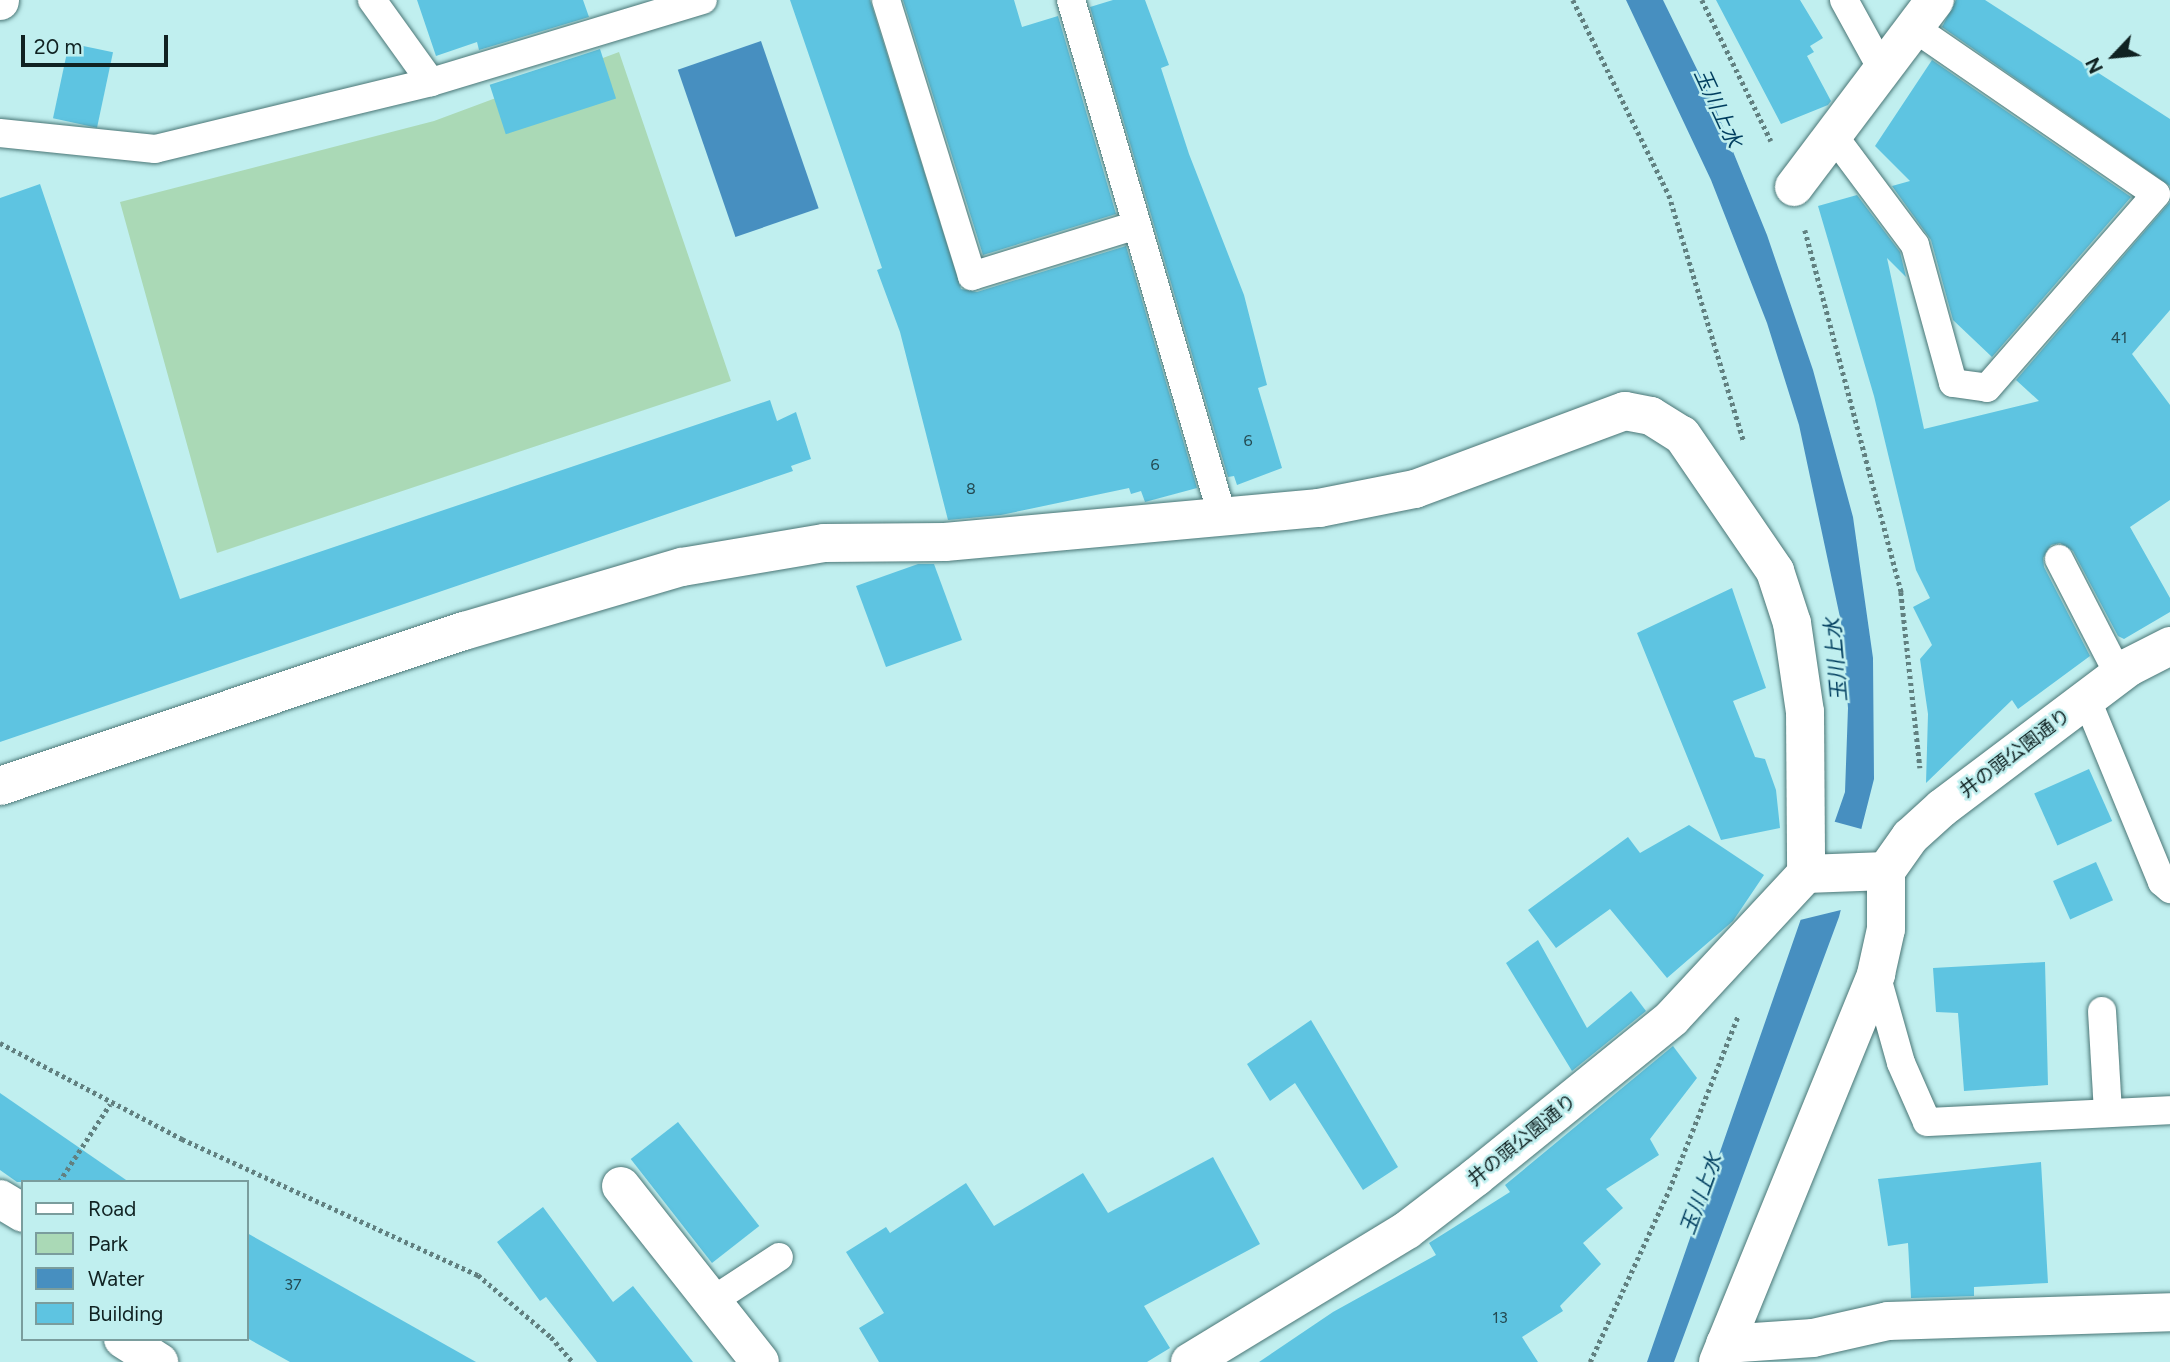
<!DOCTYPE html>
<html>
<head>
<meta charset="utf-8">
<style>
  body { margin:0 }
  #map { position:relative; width:2170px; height:1362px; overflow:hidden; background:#c0efef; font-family:Figtree,"Noto Sans JP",sans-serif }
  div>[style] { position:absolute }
  .green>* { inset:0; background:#aad9b6 }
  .water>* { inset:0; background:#478fc0; transform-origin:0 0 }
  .pier>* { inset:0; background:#c0efef }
  .building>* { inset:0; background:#5ec4e1; transform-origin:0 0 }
  .path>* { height:4.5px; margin-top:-2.25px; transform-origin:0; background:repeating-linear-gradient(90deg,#618080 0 3.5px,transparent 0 7px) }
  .roads { filter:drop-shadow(0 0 2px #4a7676) drop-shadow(0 0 2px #4a7676) }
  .service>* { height:28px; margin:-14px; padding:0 14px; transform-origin:14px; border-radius:14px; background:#fff }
  .minor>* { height:38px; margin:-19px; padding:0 19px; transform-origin:19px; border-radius:19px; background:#fff }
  span { translate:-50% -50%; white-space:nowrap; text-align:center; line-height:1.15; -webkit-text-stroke:5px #c0efef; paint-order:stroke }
  .number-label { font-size:16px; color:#244a52 }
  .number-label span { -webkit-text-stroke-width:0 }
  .street-label { font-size:19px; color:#102222 }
  .water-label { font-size:21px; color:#013e5f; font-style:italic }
  .legend { position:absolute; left:21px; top:1180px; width:228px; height:161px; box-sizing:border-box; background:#c0efef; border:2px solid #7a9d9d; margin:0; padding:9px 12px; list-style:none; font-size:21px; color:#102222 }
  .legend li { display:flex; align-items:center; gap:14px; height:35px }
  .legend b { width:35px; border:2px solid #7a9d9d }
  .north { position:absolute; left:2079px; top:21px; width:70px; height:70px; -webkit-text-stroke:5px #c0efef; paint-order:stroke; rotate:244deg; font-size:19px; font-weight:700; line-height:28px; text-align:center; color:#102222 }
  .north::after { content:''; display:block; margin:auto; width:24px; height:32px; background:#102222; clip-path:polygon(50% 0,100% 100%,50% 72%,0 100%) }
  .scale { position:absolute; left:21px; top:35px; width:147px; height:32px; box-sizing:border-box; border:4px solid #102222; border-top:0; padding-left:9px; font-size:21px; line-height:24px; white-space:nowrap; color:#102222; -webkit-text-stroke:5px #c0efef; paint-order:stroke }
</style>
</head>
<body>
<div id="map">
  <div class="green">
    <div style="clip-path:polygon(619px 52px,731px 381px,217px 553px,120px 202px,434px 121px)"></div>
  </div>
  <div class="water">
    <div style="clip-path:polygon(1626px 0,1663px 0,1712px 100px,1767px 235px,1813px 370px,1853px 517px,1873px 658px,1874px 779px,1839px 917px,1674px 1362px,1647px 1362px,1845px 792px,1848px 708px,1841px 622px,1799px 425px,1767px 323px,1711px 180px)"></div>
    <div style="left:761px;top:41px;width:177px;height:88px;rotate:71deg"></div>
  </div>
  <div class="pier">
    <div style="clip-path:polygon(1832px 821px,1865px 830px,1845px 909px,1800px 920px)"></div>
  </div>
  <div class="building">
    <div style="clip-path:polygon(417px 0,583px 0,589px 17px,479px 50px,477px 42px,436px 56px)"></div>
    <div style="clip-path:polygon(790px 0,870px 0,961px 289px,977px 292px,1126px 246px,1197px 488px,1145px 502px,1141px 491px,1131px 494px,1129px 488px,1001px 515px,948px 520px,900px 332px,877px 270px,882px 268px)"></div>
    <div style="clip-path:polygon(903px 0,1014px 0,1022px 27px,1058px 16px,1116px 214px,983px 255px)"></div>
    <div style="clip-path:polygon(1113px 0,1145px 0,1169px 65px,1161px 68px,1189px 154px,1244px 295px,1267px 385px,1258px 388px,1282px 468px,1237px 485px,1234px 476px,1228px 477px,1090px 7px)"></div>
    <div style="clip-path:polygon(1716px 0,1800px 0,1823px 38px,1810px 46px,1814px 52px,1807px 56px,1831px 101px,1828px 105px,1781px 124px)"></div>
    <div style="clip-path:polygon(1956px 0,1985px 0,2170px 119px,2170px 186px,1942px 27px)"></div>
    <div style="left:69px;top:43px;width:45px;height:77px;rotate:12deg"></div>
    <div style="left:600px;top:49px;width:52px;height:116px;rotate:72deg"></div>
    <div style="clip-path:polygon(1932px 60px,2131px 197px,1992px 357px,1953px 320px,1931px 240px,1892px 186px,1910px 181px,1875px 146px)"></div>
    <div style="clip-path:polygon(40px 184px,180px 599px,770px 400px,777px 421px,796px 412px,811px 459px,791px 466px,793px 471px,0 742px,0 198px)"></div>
    <div style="clip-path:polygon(1857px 195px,1900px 252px,1906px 277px,1887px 258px,1924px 429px,2039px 401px,2016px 380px,2170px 202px,2170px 310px,2132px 354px,2170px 405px,2170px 500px,2130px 527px,2170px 598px,2170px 612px,2124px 639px,2118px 636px,2073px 551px,2060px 543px,2051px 545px,2043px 558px,2044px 567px,2090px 656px,2018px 709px,2012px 700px,1926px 783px,1928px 714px,1920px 659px,1932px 645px,1913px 607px,1930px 598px,1916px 570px,1874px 396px,1818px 206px)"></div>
    <div style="clip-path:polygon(918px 564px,934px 564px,962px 640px,886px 667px,856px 586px)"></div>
    <div style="clip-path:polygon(1732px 588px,1766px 688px,1733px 701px,1755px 757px,1765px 759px,1776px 790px,1780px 828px,1721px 840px,1637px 633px)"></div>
    <div style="left:2089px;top:769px;width:57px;height:60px;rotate:66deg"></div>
    <div style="clip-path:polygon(1689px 825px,1764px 875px,1733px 921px,1667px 978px,1610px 909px,1556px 948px,1528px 910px,1628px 837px,1640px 853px)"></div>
    <div style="left:2096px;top:862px;width:42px;height:47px;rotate:66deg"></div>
    <div style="clip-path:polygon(1538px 940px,1587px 1028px,1631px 991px,1646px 1011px,1572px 1071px,1506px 963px)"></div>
    <div style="clip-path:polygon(2045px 962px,2048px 1085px,1964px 1091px,1958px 1013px,1936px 1012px,1933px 968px)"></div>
    <div style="clip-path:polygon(1311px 1020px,1398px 1167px,1363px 1190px,1295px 1083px,1270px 1101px,1247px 1064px)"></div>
    <div style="clip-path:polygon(1673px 1046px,1697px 1078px,1650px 1139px,1659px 1155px,1606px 1189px,1623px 1208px,1583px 1243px,1601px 1264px,1560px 1306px,1563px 1311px,1522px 1337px,1538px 1362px,1259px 1362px,1333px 1312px,1436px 1255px,1429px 1243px,1510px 1192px,1505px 1185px)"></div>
    <div style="clip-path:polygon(0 1093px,129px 1182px,17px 1182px,0 1170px)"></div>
    <div style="left:678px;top:1122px;width:132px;height:60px;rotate:52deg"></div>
    <div style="clip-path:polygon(1213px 1157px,1260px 1244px,1144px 1306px,1170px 1348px,1147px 1362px,879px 1362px,859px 1328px,884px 1313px,846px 1252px,886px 1227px,890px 1233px,966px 1183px,994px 1226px,1083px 1173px,1108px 1213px)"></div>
    <div style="clip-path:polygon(2041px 1162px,2048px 1283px,1974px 1287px,1974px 1296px,1911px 1298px,1908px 1243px,1888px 1246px,1878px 1179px)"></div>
    <div style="clip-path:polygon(543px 1207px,613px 1302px,633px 1286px,693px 1362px,597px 1362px,546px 1297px,540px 1301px,497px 1242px)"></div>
    <div style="clip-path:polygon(247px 1233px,476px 1362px,290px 1362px,247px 1338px)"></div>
  </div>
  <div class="path">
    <div style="left:1573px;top:0;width:217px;rotate:63.8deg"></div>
    <div style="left:1669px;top:195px;width:258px;rotate:73.1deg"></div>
    <div style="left:1702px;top:0;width:157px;rotate:63.9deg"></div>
    <div style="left:1805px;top:230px;width:375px;rotate:75.1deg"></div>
    <div style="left:1901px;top:592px;width:177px;rotate:83.8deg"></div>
    <div style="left:0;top:1043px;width:206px;rotate:27.8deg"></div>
    <div style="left:182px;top:1139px;width:326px;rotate:24.7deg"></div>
    <div style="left:478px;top:1275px;width:96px;rotate:40.3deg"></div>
    <div style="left:551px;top:1337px;width:33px;rotate:49deg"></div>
    <div style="left:59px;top:1182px;width:93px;rotate:-56.8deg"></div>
    <div style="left:1590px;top:1362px;width:189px;rotate:-65.3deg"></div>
    <div style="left:1669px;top:1190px;width:187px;rotate:-68.4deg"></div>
  </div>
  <div class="roads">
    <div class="service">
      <div style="left:372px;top:0;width:101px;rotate:54.3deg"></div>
      <div style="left:886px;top:0;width:289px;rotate:72.7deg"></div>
      <div style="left:972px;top:276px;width:170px;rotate:-17.2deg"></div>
      <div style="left:1071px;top:0;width:537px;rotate:73.66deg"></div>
      <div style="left:1844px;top:0;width:79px;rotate:61.2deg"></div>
      <div style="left:0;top:133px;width:156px;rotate:5.9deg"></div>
      <div style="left:155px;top:149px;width:284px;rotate:-13.6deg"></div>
      <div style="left:431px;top:82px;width:284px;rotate:-16.8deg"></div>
      <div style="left:1833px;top:135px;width:137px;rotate:53.3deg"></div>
      <div style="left:1915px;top:245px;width:143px;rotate:74.6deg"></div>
      <div style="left:1953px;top:383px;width:34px;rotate:8deg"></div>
      <div style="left:1987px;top:388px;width:257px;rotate:-48.9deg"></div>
      <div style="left:2156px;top:194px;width:295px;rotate:-145.5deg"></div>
      <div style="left:2059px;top:559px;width:131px;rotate:62.7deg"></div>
      <div style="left:2087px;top:700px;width:197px;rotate:67.6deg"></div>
      <div style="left:2162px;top:882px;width:11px;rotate:41deg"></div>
      <div style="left:1876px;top:974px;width:92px;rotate:74.3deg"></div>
      <div style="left:1901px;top:1063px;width:64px;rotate:66.2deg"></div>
      <div style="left:1927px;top:1122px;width:243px;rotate:-2.8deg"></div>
      <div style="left:2102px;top:1011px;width:102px;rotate:86.6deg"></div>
      <div style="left:712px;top:1301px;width:80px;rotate:-33.3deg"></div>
    </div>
    <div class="minor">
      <div style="left:0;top:1px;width:1px;rotate:-90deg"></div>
      <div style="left:1794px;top:187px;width:234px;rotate:-53deg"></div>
      <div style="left:0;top:786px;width:489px;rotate:-18.5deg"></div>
      <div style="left:464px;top:631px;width:227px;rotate:-16.4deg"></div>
      <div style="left:682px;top:567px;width:144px;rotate:-9.6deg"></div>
      <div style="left:824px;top:543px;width:121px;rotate:-0.5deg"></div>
      <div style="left:945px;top:542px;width:376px;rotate:-5.2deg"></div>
      <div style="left:1319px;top:508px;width:98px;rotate:-11.2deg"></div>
      <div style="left:1415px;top:489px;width:224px;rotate:-20.4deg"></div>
      <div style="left:1625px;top:411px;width:26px;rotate:11deg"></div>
      <div style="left:1651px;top:416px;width:36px;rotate:32deg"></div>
      <div style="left:1682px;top:435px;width:165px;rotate:55.6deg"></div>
      <div style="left:1775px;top:571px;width:55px;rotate:71.9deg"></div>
      <div style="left:1792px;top:623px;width:90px;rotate:81.7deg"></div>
      <div style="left:1805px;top:712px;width:162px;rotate:89.6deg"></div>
      <div style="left:621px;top:1186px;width:224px;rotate:51.7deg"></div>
      <div style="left:0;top:1199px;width:27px;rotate:31deg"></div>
      <div style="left:123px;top:1339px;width:43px;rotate:32.6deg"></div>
      <div style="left:1725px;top:1344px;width:88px;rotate:-3.9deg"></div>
      <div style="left:1813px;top:1338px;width:77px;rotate:-12.8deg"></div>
      <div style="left:1888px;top:1321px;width:282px;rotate:-1.8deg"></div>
      <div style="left:1190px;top:1362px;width:254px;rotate:-31.3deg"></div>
      <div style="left:1407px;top:1230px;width:87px;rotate:-37.5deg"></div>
      <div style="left:1476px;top:1177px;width:252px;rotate:-39deg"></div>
      <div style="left:1672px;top:1018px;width:197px;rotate:-47.1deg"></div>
      <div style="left:1806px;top:874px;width:80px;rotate:-2.1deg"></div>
      <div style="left:1886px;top:871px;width:42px;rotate:-54.8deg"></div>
      <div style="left:1910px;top:837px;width:43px;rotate:-42.2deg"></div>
      <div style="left:1942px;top:808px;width:234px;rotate:-37deg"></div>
      <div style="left:2129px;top:667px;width:46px;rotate:-27.1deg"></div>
      <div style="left:1718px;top:1362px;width:419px;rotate:-67.8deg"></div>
      <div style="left:1876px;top:974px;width:46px;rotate:-77.5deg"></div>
      <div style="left:1886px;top:929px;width:58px;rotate:-90deg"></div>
    </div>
  </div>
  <div class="number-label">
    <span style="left:2119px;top:338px">41</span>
    <span style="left:1248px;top:441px">6</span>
    <span style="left:1155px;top:465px">6</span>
    <span style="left:971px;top:489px">8</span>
    <span style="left:293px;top:1285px">37</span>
    <span style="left:1500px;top:1318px">13</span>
  </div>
  <div class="street-label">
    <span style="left:2015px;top:753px;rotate:-37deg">井の頭公園通り</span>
    <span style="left:1522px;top:1140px;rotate:-39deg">井の頭公園通り</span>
  </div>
  <div class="water-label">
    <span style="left:1718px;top:108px;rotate:65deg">玉川上水</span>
    <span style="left:1836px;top:660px;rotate:-95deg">玉川上水</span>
    <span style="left:1701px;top:1194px;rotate:-70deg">玉川上水</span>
  </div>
  <ul class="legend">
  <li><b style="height:9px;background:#fff"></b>Road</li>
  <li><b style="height:19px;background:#aad9b6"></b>Park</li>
  <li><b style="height:19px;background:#478fc0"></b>Water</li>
  <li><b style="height:19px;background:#5ec4e1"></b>Building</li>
  </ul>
  <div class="north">N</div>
  <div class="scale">20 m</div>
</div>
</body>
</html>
